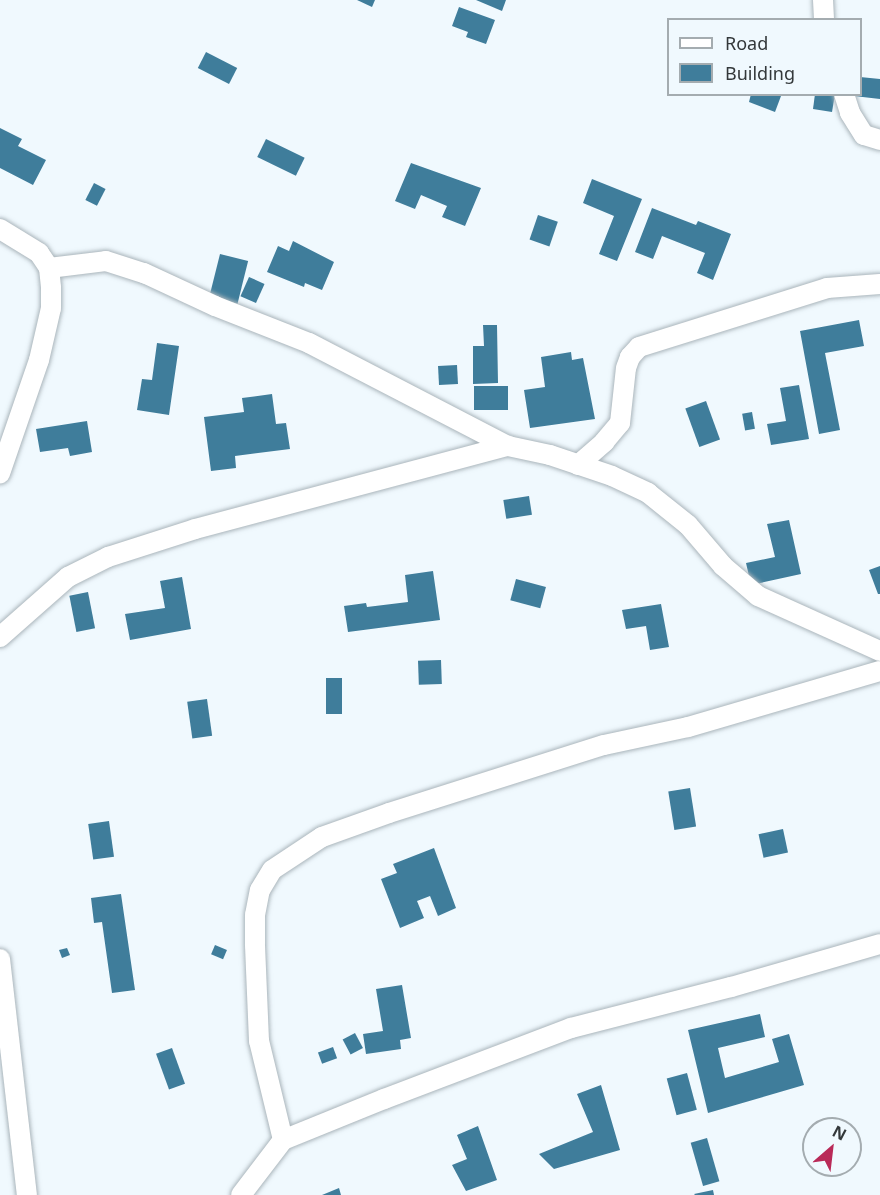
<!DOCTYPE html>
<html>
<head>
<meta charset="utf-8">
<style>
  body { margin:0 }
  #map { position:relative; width:880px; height:1195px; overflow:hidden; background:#f0f9fe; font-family:"Noto Sans",sans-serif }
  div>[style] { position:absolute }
  .building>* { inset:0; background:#3f7d9b; transform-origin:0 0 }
  .roads { filter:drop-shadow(0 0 2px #aab5bb) drop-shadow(0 0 2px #aab5bb) }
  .street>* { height:20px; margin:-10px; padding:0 10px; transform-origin:10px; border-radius:10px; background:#fff }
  span { translate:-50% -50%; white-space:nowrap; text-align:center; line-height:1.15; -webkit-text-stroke:6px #f0f9fe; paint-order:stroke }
  .legend { position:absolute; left:667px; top:18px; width:195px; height:78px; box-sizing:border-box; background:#f0f9fe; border:2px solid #a4acb0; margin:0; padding:8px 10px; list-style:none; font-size:18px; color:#33383a }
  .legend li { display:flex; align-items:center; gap:12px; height:30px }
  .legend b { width:30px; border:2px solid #a4acb0 }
  .north { position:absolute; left:802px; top:1117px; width:60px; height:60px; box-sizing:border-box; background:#f0f9fe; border:2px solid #a4acb0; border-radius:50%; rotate:28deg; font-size:16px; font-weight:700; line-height:24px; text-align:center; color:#33383a }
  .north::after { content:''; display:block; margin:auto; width:21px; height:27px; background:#b92a58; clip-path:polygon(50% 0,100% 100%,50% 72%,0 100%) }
</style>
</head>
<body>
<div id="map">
  <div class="building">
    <div style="clip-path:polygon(357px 0,375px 0,372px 7px)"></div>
    <div style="clip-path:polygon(476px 0,506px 0,502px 11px)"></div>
    <div style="clip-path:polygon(459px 7px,495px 20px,486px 44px,466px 37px,468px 32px,452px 26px)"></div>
    <div style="left:206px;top:52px;width:35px;height:18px;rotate:27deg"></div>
    <div style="clip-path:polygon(860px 77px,880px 79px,880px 99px,854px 96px,860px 94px)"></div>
    <div style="clip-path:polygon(751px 94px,777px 94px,781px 96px,775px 112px,749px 102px)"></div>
    <div style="clip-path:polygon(815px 94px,835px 94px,832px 112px,813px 109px)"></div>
    <div style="clip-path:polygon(0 128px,22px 139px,18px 146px,46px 160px,33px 185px,0 168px)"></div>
    <div style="left:266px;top:139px;width:43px;height:20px;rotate:26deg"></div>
    <div style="clip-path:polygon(411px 163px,481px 188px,465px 226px,442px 217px,447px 206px,421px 195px,415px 209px,395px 201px)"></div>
    <div style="clip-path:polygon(592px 179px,642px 199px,617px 261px,599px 254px,614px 216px,583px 203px)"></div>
    <div style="left:94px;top:183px;width:13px;height:19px;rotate:27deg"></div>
    <div style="clip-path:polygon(652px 208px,696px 225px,698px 221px,731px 234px,713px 280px,697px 273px,705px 253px,662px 236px,653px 259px,635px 252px)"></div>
    <div style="left:538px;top:215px;width:21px;height:26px;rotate:19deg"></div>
    <div style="clip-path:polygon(293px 241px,334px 262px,322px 290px,305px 283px,304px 287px,267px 272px,278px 246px,289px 251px)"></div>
    <div style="left:220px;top:254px;width:29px;height:44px;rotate:14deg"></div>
    <div style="left:249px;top:277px;width:17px;height:21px;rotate:24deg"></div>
    <div style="clip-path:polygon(859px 320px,864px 346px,825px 353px,840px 430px,819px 434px,800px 331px)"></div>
    <div style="clip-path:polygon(483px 325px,497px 325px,498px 383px,473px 384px,473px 346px,484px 346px)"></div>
    <div style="clip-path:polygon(157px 343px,179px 346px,169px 415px,137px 410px,142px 379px,152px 380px)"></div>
    <div style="clip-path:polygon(571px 352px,572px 360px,583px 358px,595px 419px,530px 428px,524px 390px,545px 387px,541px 357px)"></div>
    <div style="left:457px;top:365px;width:19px;height:19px;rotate:87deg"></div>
    <div style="clip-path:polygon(799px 385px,809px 439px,771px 445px,767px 424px,786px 421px,780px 388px)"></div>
    <div style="left:508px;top:386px;width:24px;height:34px;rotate:90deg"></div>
    <div style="clip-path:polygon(272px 394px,276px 424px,286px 423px,290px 449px,235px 456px,236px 468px,211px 471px,204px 417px,244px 412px,242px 398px)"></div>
    <div style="left:706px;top:401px;width:41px;height:22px;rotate:70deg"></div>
    <div style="left:752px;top:412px;width:17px;height:10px;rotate:80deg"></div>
    <div style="clip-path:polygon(87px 421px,92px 452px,70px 456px,68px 448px,40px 452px,36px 429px)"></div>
    <div style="left:529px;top:496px;width:19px;height:26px;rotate:81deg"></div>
    <div style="clip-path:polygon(789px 520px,801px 574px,751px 585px,746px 563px,775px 557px,767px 524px)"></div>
    <div style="clip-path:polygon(880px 566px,880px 594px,878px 594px,869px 570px)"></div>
    <div style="clip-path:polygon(433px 571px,440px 620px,348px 632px,344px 606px,366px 603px,367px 607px,408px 602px,405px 575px)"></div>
    <div style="clip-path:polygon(182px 577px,191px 629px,130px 640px,125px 614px,165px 608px,160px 581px)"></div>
    <div style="left:516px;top:579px;width:31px;height:22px;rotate:15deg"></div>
    <div style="left:88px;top:592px;width:37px;height:19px;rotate:79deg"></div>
    <div style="clip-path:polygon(661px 604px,669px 647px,650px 650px,646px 626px,626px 629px,622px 610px)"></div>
    <div style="left:441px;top:660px;width:24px;height:23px;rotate:88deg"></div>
    <div style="left:326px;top:678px;width:16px;height:36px"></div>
    <div style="left:207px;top:699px;width:37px;height:20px;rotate:82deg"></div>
    <div style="left:690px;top:788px;width:39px;height:22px;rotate:81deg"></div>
    <div style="left:109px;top:821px;width:36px;height:21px;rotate:82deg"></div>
    <div style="left:783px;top:829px;width:24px;height:25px;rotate:78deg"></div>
    <div style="clip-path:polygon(434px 848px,456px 908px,438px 916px,430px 896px,417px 901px,424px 918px,400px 928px,381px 879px,397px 873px,393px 864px)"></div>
    <div style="clip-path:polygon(121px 894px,135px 990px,112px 993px,102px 922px,94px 923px,91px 898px)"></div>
    <div style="left:215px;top:945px;width:13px;height:10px;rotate:23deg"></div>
    <div style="clip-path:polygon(67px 948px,70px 955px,62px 958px,59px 950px)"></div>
    <div style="clip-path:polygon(402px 985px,411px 1038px,400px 1040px,401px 1049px,366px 1054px,363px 1034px,383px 1031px,376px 989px)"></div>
    <div style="clip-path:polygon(760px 1014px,765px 1037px,718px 1048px,725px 1078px,779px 1062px,772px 1039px,789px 1034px,804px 1085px,708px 1113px,688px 1030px)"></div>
    <div style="left:355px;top:1033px;width:17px;height:14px;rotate:62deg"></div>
    <div style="left:333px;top:1047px;width:12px;height:16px;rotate:70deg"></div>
    <div style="left:172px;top:1048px;width:38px;height:17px;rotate:70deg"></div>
    <div style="left:687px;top:1073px;width:38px;height:21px;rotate:75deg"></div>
    <div style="clip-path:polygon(601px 1085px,620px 1150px,554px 1169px,539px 1154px,593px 1132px,577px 1094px)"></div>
    <div style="clip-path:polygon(478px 1126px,497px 1180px,466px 1191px,452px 1165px,467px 1159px,457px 1135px)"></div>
    <div style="left:707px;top:1138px;width:45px;height:17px;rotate:74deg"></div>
    <div style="clip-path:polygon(339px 1188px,341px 1195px,322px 1195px)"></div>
    <div style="clip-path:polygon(713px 1190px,714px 1195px,695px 1195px,694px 1194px)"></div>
  </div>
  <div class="roads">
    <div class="street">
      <div style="left:823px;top:0;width:20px;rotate:87deg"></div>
      <div style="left:844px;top:94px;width:20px;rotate:72deg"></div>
      <div style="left:850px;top:113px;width:26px;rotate:58deg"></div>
      <div style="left:864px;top:135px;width:17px;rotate:17deg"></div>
      <div style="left:0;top:229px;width:46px;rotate:31.6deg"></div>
      <div style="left:39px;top:253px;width:18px;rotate:56deg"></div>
      <div style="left:49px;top:268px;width:20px;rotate:84deg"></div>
      <div style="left:51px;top:288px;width:20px;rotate:90deg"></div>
      <div style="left:51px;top:308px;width:53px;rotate:103deg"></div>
      <div style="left:39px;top:360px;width:120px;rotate:109deg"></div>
      <div style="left:49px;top:268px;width:57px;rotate:-7deg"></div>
      <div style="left:106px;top:261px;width:40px;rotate:18deg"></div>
      <div style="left:144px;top:273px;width:78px;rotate:24.9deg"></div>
      <div style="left:215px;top:306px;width:101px;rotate:21.5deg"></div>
      <div style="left:309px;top:343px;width:224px;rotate:27.4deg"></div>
      <div style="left:508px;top:446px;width:43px;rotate:12.1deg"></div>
      <div style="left:550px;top:455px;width:65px;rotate:18.7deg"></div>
      <div style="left:612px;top:476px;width:40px;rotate:25deg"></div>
      <div style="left:648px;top:493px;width:51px;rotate:38.7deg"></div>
      <div style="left:688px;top:525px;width:54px;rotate:49.5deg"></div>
      <div style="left:723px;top:566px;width:46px;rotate:40.6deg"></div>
      <div style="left:758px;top:596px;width:134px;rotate:24.3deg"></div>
      <div style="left:578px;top:465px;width:35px;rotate:-41deg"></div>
      <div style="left:604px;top:442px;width:25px;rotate:-50deg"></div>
      <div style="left:620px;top:423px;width:55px;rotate:-83.8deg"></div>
      <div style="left:626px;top:368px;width:12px;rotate:-70deg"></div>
      <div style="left:630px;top:357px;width:13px;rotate:-48deg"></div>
      <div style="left:639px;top:347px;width:197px;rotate:-17.4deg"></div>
      <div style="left:827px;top:288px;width:53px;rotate:-4.3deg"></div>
      <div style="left:0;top:637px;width:91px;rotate:-41.4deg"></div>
      <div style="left:68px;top:577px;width:45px;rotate:-26.6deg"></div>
      <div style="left:108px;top:557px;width:91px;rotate:-17.8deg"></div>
      <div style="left:195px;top:529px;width:324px;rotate:-14.9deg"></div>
      <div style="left:0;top:959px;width:238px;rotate:83.5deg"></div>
      <div style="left:283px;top:1140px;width:102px;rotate:-103.6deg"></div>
      <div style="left:259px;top:1041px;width:97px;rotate:-92.4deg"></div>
      <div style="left:255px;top:944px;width:29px;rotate:-90deg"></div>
      <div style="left:255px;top:915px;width:25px;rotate:-79deg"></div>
      <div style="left:260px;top:890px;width:23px;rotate:-59deg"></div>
      <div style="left:272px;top:870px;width:60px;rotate:-33.4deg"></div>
      <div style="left:322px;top:837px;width:71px;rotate:-19.7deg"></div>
      <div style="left:389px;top:813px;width:225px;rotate:-17.6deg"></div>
      <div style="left:604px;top:745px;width:86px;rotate:-12.1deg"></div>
      <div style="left:688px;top:727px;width:200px;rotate:-16.3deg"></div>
      <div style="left:241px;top:1195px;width:69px;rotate:-52.6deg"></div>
      <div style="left:283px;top:1140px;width:109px;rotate:-22.1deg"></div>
      <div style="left:384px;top:1099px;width:200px;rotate:-20.8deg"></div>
      <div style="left:571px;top:1028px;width:165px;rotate:-14.4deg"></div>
      <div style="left:731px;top:987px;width:155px;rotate:-16.1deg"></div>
    </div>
  </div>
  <ul class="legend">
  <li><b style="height:8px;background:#fff"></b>Road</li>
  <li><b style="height:16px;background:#3f7d9b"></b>Building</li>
  </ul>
  <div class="north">N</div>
</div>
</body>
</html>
